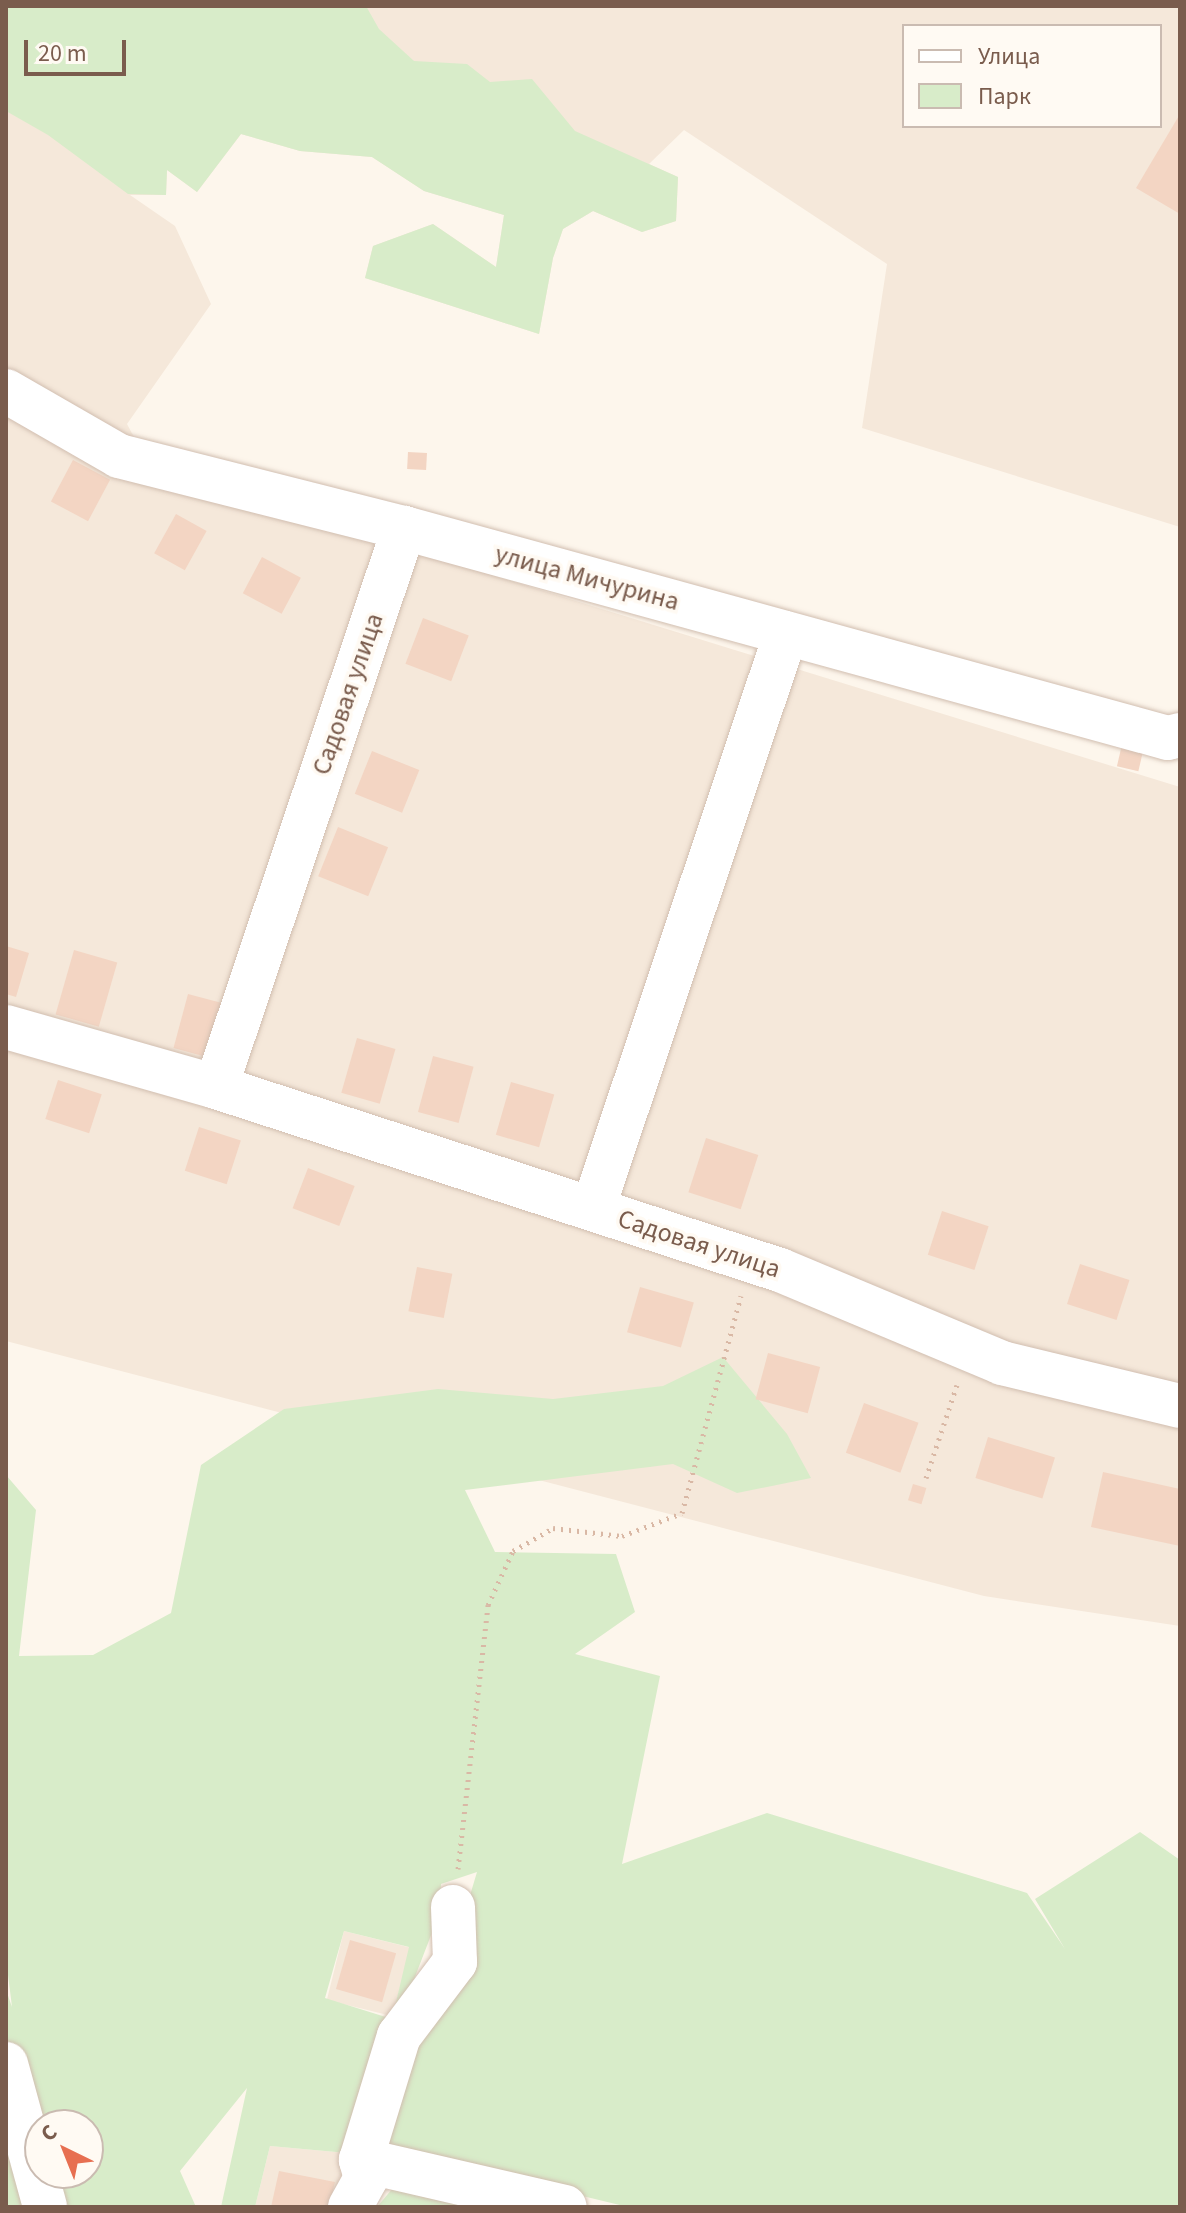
<!DOCTYPE html>
<html>
<head>
<meta charset="utf-8">
<style>
  body { margin:0 }
  #map { position:relative; width:1186px; height:2213px; overflow:hidden; background:#fdf6ec; font-family:"Source Sans 3",sans-serif }
  div>[style] { position:absolute }
  .residential>* { inset:0; background:#f5e8da; transform-origin:0 0 }
  .green>* { inset:0; background:#d8ecc9 }
  .building>* { inset:0; background:#f3d5c3; transform-origin:0 0 }
  .path>* { height:5px; margin-top:-2.5px; transform-origin:0; background:repeating-linear-gradient(90deg,#d9b8a5 0 2px,transparent 0 8px) }
  .roads { filter:drop-shadow(0 0 2px #d1beb0) drop-shadow(0 0 2px #d1beb0) }
  .minor>* { height:44px; margin:-22px; padding:0 22px; transform-origin:22px; border-radius:22px; background:#fff }
  span { translate:-50% -50%; white-space:nowrap; text-align:center; line-height:1.15; -webkit-text-stroke:7px #fffaf3; paint-order:stroke }
  .street-label { font-size:26px; color:#7a5c4d }
  .frame { position:absolute; inset:0; border:8px solid #7a5c4d; pointer-events:none }
  .legend { position:absolute; left:902px; top:24px; width:260px; height:104px; box-sizing:border-box; background:#fffaf3; border:2px solid #cabbb1; margin:0; padding:10px 14px; list-style:none; font-size:24px; color:#7a5c4d }
  .legend li { display:flex; align-items:center; gap:16px; height:40px }
  .legend b { width:40px; border:2px solid #cabbb1 }
  .north { position:absolute; left:24px; top:2109px; width:80px; height:80px; box-sizing:border-box; background:#fffaf3; border:2px solid #cabbb1; border-radius:50%; rotate:317deg; font-size:22px; font-weight:700; line-height:32px; text-align:center; color:#7a5c4d }
  .north::after { content:''; display:block; margin:auto; width:28px; height:36px; background:#e76f51; clip-path:polygon(50% 0,100% 100%,50% 72%,0 100%) }
  .scale { position:absolute; left:24px; top:40px; width:102px; height:36px; box-sizing:border-box; border:4px solid #7a5c4d; border-top:0; padding-left:10px; font-size:24px; line-height:28px; white-space:nowrap; color:#7a5c4d; -webkit-text-stroke:6px #fffaf3; paint-order:stroke }
</style>
</head>
<body>
<div id="map">
  <div class="residential">
    <div style="clip-path:polygon(evenodd,6px 6px,1180px 6px,1180px 527px,862px 428px,887px 264px,684px 130px,649px 164px,678px 177px,676px 221px,642px 232px,593px 211px,563px 229px,553px 258px,539px 334px,365px 278px,373px 246px,433px 224px,496px 267px,504px 215px,424px 191px,372px 157px,300px 151px,241px 134px,197px 192px,167px 170px,166px 195px,130px 195px,175px 226px,211px 304px,127px 424px,160px 486px,459px 565px,1180px 787px,1180px 1626px,984px 1596px,6px 1341px,6px 6px,904px 26px,1160px 26px,1160px 126px,904px 126px,904px 26px)"></div>
    <div style="left:344px;top:1931px;width:68px;height:71px;rotate:14deg"></div>
    <div style="clip-path:polygon(270px 2146px,347px 2153px,339px 2207px,255px 2207px)"></div>
  </div>
  <div class="green">
    <div style="clip-path:polygon(6px 6px,366px 6px,379px 29px,414px 61px,467px 64px,490px 82px,532px 79px,575px 131px,678px 177px,676px 221px,642px 232px,593px 211px,563px 229px,553px 258px,539px 334px,365px 278px,373px 246px,433px 224px,496px 267px,504px 215px,424px 191px,372px 157px,300px 151px,241px 134px,197px 192px,167px 170px,166px 195px,128px 194px,48px 135px,6px 111px)"></div>
    <div style="clip-path:polygon(evenodd,723px 1357px,787px 1434px,811px 1478px,737px 1493px,673px 1464px,465px 1490px,495px 1552px,616px 1554px,635px 1612px,575px 1654px,660px 1676px,622px 1864px,767px 1813px,1027px 1893px,1065px 1949px,1035px 1899px,1140px 1832px,1180px 1860px,1180px 2207px,628px 2207px,379px 2147px,423px 2011px,469px 1970px,471px 1892px,477px 1872px,441px 1884px,440px 1912px,347px 2153px,270px 2146px,255px 2207px,221px 2207px,247px 2088px,180px 2171px,196px 2207px,6px 2207px,6px 1990px,12px 2007px,6px 1959px,6px 1475px,36px 1510px,19px 1656px,93px 1655px,171px 1613px,201px 1465px,284px 1409px,438px 1389px,553px 1399px,663px 1386px,723px 1357px,344px 1931px,409px 1947px,392px 2019px,325px 1998px,344px 1931px,723px 1357px,40px 2125px,88px 2125px,88px 2173px,40px 2173px,40px 2125px)"></div>
    <div style="clip-path:polygon(398px 2182px,531px 2207px,377px 2207px)"></div>
  </div>
  <div class="building">
    <div style="clip-path:polygon(1180px 114px,1180px 214px,1136px 188px)"></div>
    <div style="left:408px;top:452px;width:19px;height:17px;rotate:3deg"></div>
    <div style="left:73px;top:460px;width:42px;height:47px;rotate:28deg"></div>
    <div style="left:176px;top:514px;width:35px;height:45px;rotate:29deg"></div>
    <div style="left:262px;top:557px;width:44px;height:41px;rotate:28deg"></div>
    <div style="left:423px;top:618px;width:49px;height:49px;rotate:21deg"></div>
    <div style="left:1123px;top:740px;width:22px;height:27px;rotate:13deg"></div>
    <div style="left:372px;top:751px;width:51px;height:46px;rotate:22deg"></div>
    <div style="left:338px;top:827px;width:54px;height:53px;rotate:22deg"></div>
    <div style="clip-path:polygon(6px 946px,29px 953px,16px 997px,6px 994px)"></div>
    <div style="left:74px;top:950px;width:45px;height:67px;rotate:16deg"></div>
    <div style="left:188px;top:994px;width:38px;height:56px;rotate:15deg"></div>
    <div style="left:357px;top:1038px;width:40px;height:57px;rotate:16deg"></div>
    <div style="left:433px;top:1056px;width:42px;height:58px;rotate:15deg"></div>
    <div style="left:58px;top:1080px;width:46px;height:41px;rotate:18deg"></div>
    <div style="left:511px;top:1082px;width:45px;height:55px;rotate:16deg"></div>
    <div style="left:199px;top:1127px;width:44px;height:46px;rotate:18deg"></div>
    <div style="left:706px;top:1138px;width:55px;height:57px;rotate:18deg"></div>
    <div style="left:308px;top:1168px;width:50px;height:43px;rotate:21deg"></div>
    <div style="left:942px;top:1211px;width:49px;height:46px;rotate:18deg"></div>
    <div style="left:1080px;top:1264px;width:52px;height:42px;rotate:18deg"></div>
    <div style="left:417px;top:1267px;width:36px;height:45px;rotate:11deg"></div>
    <div style="left:640px;top:1287px;width:56px;height:47px;rotate:16deg"></div>
    <div style="left:768px;top:1353px;width:54px;height:48px;rotate:15deg"></div>
    <div style="left:864px;top:1403px;width:58px;height:53px;rotate:20deg"></div>
    <div style="left:988px;top:1437px;width:70px;height:43px;rotate:17deg"></div>
    <div style="clip-path:polygon(1103px 1472px,1180px 1489px,1180px 1546px,1091px 1527px)"></div>
    <div style="left:913px;top:1484px;width:14px;height:17px;rotate:17deg"></div>
    <div style="left:350px;top:1940px;width:48px;height:51px;rotate:16deg"></div>
    <div style="clip-path:polygon(279px 2171px,335px 2182px,329px 2207px,271px 2207px)"></div>
  </div>
  <div class="path">
    <div style="left:926px;top:1478px;width:98px;rotate:-71.6deg"></div>
    <div style="left:458px;top:1869px;width:266px;rotate:-83.5deg"></div>
    <div style="left:488px;top:1605px;width:60px;rotate:-65.2deg"></div>
    <div style="left:513px;top:1551px;width:46px;rotate:-29.9deg"></div>
    <div style="left:553px;top:1528px;width:69px;rotate:6.6deg"></div>
    <div style="left:622px;top:1536px;width:64px;rotate:-21deg"></div>
    <div style="left:682px;top:1513px;width:225px;rotate:-74.8deg"></div>
  </div>
  <div class="roads">
    <div class="minor">
      <div style="left:6px;top:391px;width:130px;rotate:29.9deg"></div>
      <div style="left:119px;top:456px;width:294px;rotate:14.2deg"></div>
      <div style="left:404px;top:528px;width:792px;rotate:15.37deg"></div>
      <div style="left:1168px;top:738px;width:12px;rotate:-14deg"></div>
      <div style="left:6px;top:1027px;width:218px;rotate:15.9deg"></div>
      <div style="left:216px;top:1087px;width:593px;rotate:17.98deg"></div>
      <div style="left:780px;top:1270px;width:241px;rotate:22.7deg"></div>
      <div style="left:1002px;top:1363px;width:183px;rotate:13.6deg"></div>
      <div style="left:216px;top:1087px;width:590px;rotate:-71.41deg"></div>
      <div style="left:593px;top:1209px;width:607px;rotate:-71.48deg"></div>
      <div style="left:6px;top:2064px;width:148px;rotate:74.7deg"></div>
      <div style="left:361px;top:2160px;width:209px;rotate:13deg"></div>
      <div style="left:350px;top:2207px;width:33px;rotate:-61deg"></div>
      <div style="left:366px;top:2178px;width:19px;rotate:-106deg"></div>
      <div style="left:361px;top:2160px;width:130px;rotate:-73deg"></div>
      <div style="left:399px;top:2036px;width:93px;rotate:-52.9deg"></div>
      <div style="left:455px;top:1962px;width:55px;rotate:-92.1deg"></div>
    </div>
  </div>
  <div class="street-label">
    <span style="left:587px;top:578px;rotate:15deg">улица Мичурина</span>
    <span style="left:348px;top:694px;rotate:-71deg">Садовая улица</span>
    <span style="left:699px;top:1244px;rotate:18deg">Садовая улица</span>
  </div>
  <div class="frame"></div>
  <ul class="legend">
  <li><b style="height:10px;background:#fff"></b>Улица</li>
  <li><b style="height:22px;background:#d8ecc9"></b>Парк</li>
  </ul>
  <div class="north">С</div>
  <div class="scale">20 m</div>
</div>
</body>
</html>
